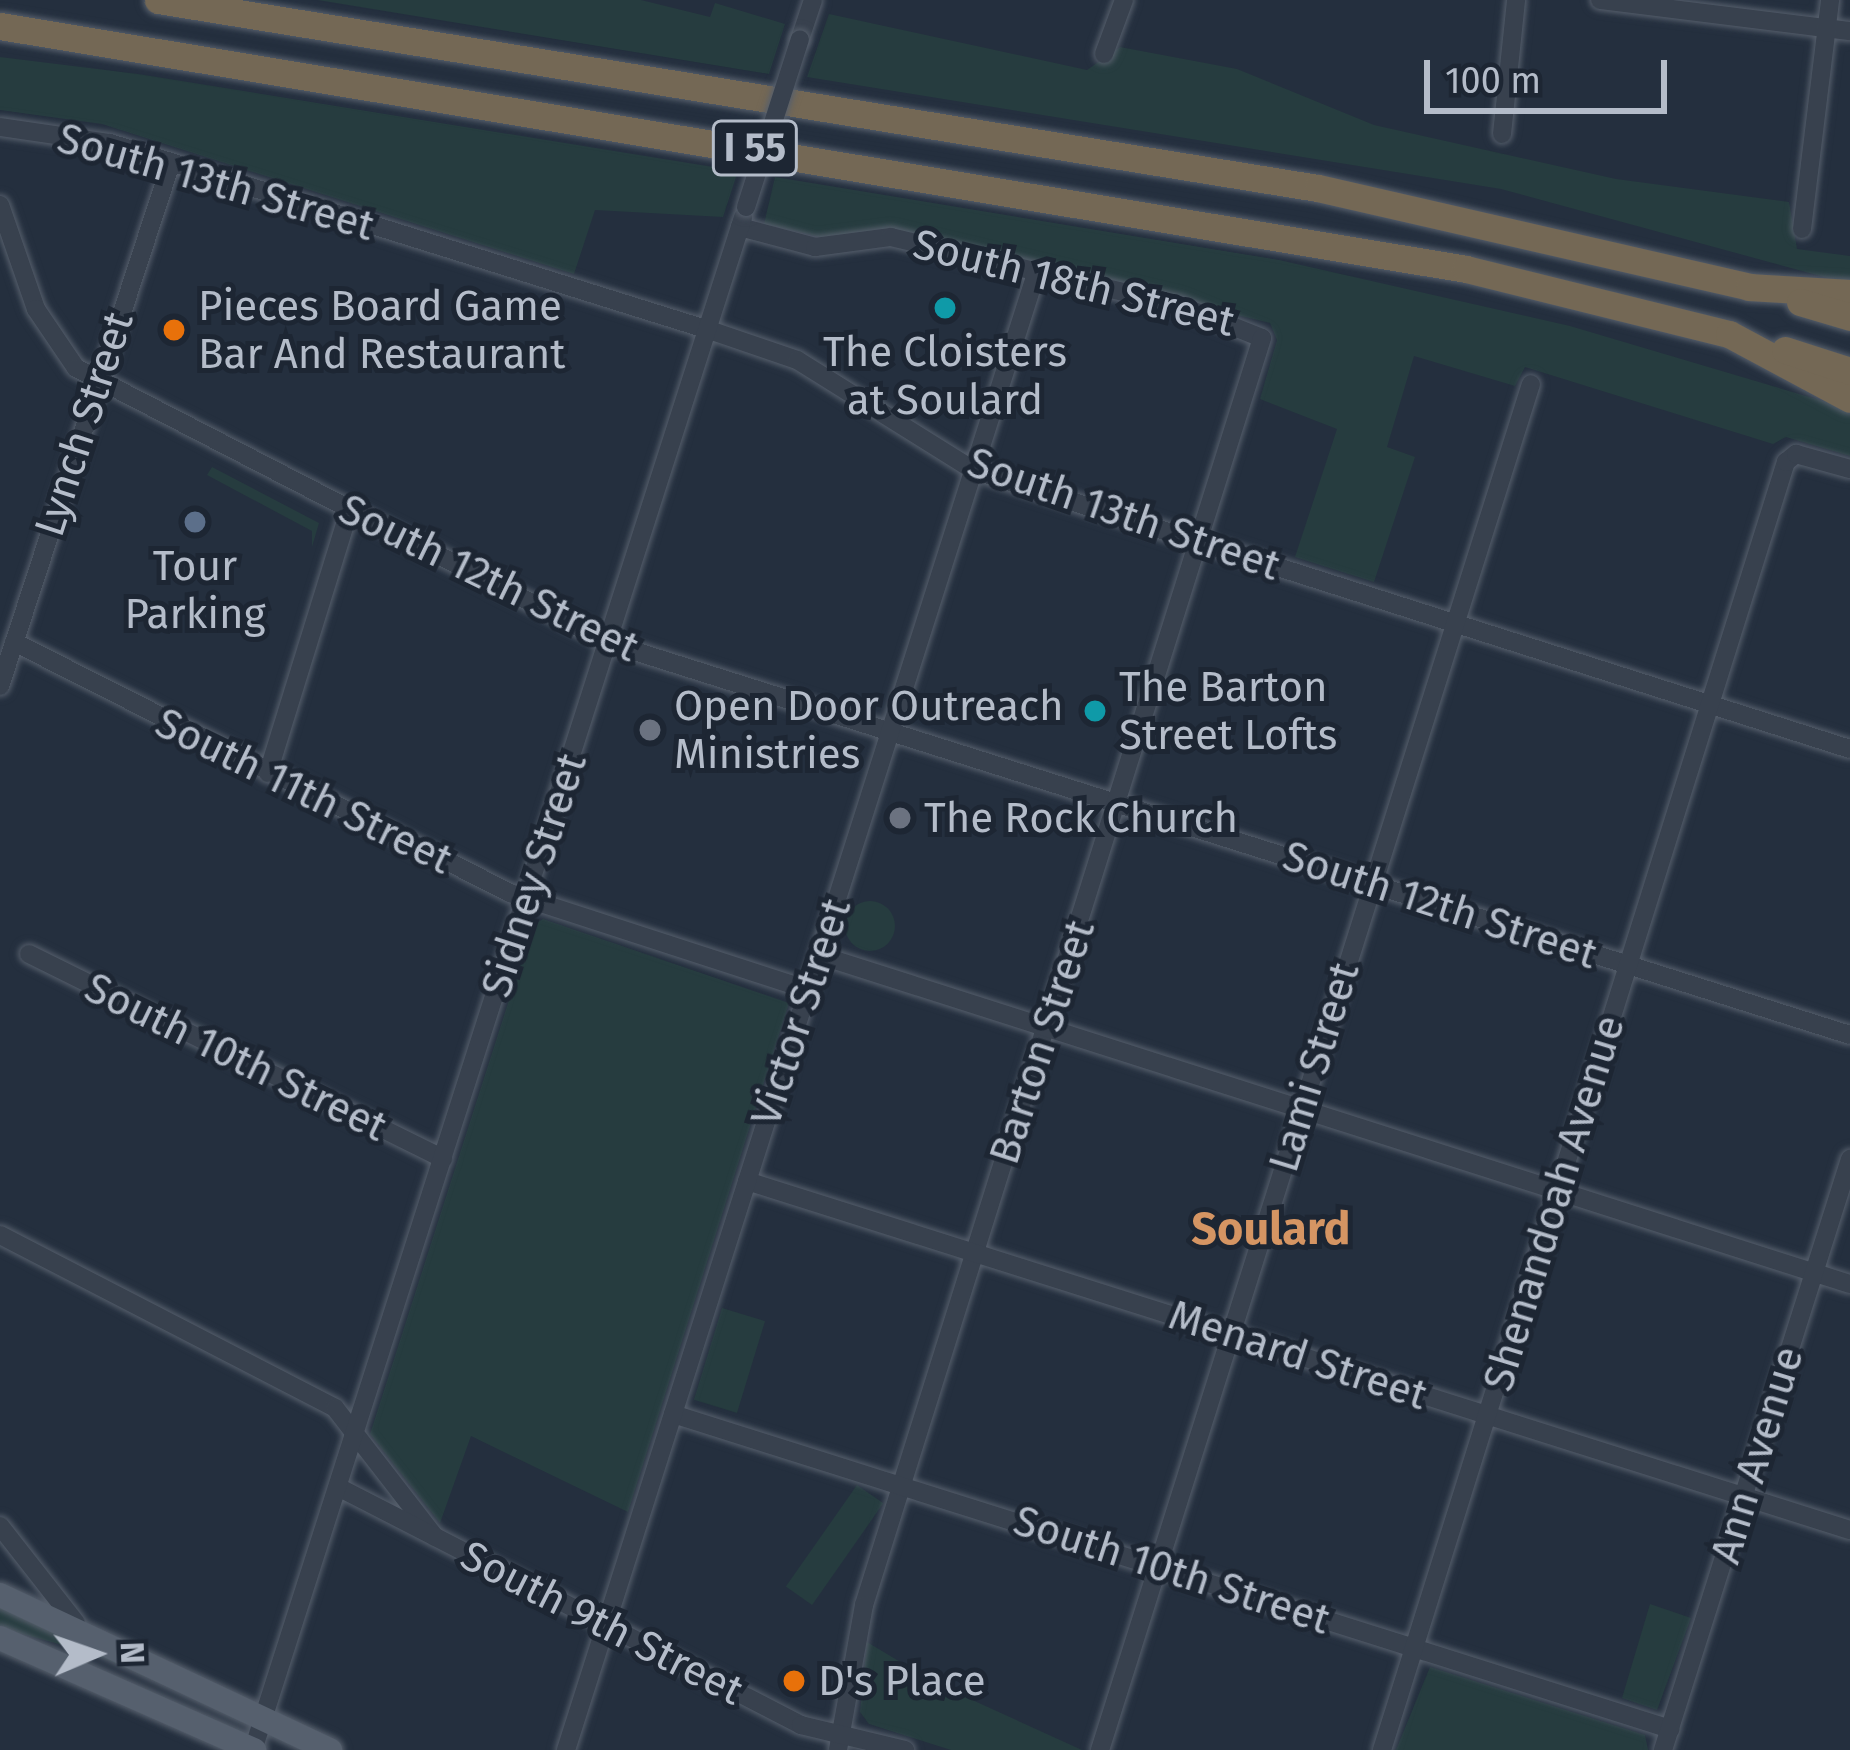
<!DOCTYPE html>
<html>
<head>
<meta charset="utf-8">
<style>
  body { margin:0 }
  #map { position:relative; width:1850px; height:1750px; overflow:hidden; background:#242f3e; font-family:"Fira Sans",sans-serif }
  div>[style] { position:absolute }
  .green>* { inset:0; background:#263c3f; transform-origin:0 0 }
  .round { border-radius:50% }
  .roads { filter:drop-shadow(0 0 3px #565f6c) drop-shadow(0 0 3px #565f6c) }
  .minor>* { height:18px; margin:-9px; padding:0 9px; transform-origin:9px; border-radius:9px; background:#38414e }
  .major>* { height:24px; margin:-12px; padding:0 12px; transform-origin:12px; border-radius:12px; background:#56606e }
  .highway>* { height:27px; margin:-13.5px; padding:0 13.5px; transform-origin:13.5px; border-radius:13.5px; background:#746855 }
  .bridges { filter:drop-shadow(0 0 3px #565f6c) drop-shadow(0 0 3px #565f6c) }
  .minor-bridge>* { height:18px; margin:-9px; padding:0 9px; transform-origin:9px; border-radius:9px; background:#38414e }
  .dots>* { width:33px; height:33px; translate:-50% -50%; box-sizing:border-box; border:6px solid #1d2633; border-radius:50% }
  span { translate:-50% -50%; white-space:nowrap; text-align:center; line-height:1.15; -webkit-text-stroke:10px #1d2633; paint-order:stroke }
  .shield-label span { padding:3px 9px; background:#1d2633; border:3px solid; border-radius:9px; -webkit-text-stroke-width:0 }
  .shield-label { font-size:39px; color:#b4bcc9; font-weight:700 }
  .street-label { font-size:42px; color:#b4bcc9 }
  .poi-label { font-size:42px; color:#b4bcc9 }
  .left { translate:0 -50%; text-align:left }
  .neighbourhood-label { font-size:45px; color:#d59563; font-weight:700 }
  .north { position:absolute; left:36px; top:1594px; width:120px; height:120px; -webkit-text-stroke:9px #1d2633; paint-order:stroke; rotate:88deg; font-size:33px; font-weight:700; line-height:48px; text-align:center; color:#b4bcc9 }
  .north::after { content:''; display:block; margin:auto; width:42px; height:54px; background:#b4bcc9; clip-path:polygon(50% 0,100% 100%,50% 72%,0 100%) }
  .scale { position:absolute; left:1424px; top:60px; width:243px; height:54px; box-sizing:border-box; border:6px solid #b4bcc9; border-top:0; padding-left:15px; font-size:36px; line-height:42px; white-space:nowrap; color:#b4bcc9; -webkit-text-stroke:9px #1d2633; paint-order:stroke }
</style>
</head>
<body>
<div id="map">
  <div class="green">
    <div style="clip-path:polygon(318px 0,641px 0,710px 17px,715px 3px,785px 24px,769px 74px)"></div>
    <div style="clip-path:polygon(829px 14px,1087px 70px,1120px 47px,1237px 69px,1374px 125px,1616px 179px,1789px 202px,1797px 249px,1850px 256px,1850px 284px,1501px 189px,807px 77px)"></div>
    <div style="clip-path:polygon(0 57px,138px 74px,738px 171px,723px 217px,595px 210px,574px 274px,102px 124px,0 110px)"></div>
    <div style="clip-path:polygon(775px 177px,1279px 260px,1570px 326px,1850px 409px,1850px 456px,1786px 437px,1773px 444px,1525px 367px,1515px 386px,1414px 356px,1387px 447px,1415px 457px,1374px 582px,1295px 557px,1337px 429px,1260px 399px,1277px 340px,1270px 323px,884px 230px,821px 237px,764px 224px)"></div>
    <div style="clip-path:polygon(212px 467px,319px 523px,312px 547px,312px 531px,207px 475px)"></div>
    <div class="round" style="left:845px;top:901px;width:50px;height:50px"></div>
    <div style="clip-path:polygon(543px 919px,789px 1003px,628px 1512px,471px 1436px,440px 1523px,370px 1434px,533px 925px)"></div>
    <div style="left:722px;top:1308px;width:45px;height:96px;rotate:17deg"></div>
    <div style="left:857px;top:1485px;width:32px;height:124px;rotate:35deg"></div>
    <div style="clip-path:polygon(1650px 1604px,1691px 1618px,1657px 1710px,1622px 1698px)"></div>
    <div style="clip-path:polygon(0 1606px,222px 1711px,92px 1653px,0 1628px)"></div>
    <div style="clip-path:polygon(867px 1642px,937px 1684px,1082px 1750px,951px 1750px,869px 1724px,860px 1712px)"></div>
    <div style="clip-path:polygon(1430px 1667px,1645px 1735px,1648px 1750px,1396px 1750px)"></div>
  </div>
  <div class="roads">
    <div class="minor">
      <div style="left:1600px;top:0;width:252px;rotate:7.1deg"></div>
      <div style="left:800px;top:39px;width:41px;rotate:-71.6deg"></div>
      <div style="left:1104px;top:54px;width:58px;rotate:-69.7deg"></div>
      <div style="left:0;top:127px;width:111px;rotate:8.3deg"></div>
      <div style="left:110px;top:143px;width:628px;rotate:17.34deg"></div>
      <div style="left:709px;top:330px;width:93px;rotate:18.8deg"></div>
      <div style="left:797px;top:360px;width:208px;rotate:32deg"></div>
      <div style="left:973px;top:470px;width:920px;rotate:17.65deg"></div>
      <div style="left:1502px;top:134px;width:135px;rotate:-84deg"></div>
      <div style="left:0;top:205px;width:110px;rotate:70.9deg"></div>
      <div style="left:36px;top:309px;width:71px;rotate:55.9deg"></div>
      <div style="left:76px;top:368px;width:600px;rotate:27.29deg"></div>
      <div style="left:609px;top:643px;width:1301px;rotate:17.53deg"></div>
      <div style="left:740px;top:227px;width:78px;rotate:14.9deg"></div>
      <div style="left:815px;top:247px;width:77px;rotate:-7.5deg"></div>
      <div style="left:891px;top:237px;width:296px;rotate:13.3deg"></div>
      <div style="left:1179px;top:305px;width:89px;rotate:21.7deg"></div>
      <div style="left:1262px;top:338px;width:1328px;rotate:107.44deg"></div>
      <div style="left:864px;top:1605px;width:147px;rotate:100.2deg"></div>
      <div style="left:1802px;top:229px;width:231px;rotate:-83deg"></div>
      <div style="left:14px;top:642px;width:556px;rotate:26.84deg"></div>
      <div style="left:510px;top:893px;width:313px;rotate:18deg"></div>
      <div style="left:0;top:686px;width:550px;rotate:-71.89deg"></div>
      <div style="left:268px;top:773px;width:273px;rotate:-72.8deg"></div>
      <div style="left:29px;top:954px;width:462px;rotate:26.3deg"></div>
      <div style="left:819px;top:955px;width:1082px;rotate:17.7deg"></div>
      <div style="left:747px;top:1181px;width:1157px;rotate:17.56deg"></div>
      <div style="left:0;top:1235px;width:377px;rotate:27.3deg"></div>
      <div style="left:335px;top:1408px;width:163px;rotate:52.2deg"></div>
      <div style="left:673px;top:1414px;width:1046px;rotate:17.53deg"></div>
      <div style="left:338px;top:1487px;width:521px;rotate:27.2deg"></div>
      <div style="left:801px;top:1725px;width:107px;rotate:13.5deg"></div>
      <div style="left:0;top:1526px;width:123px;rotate:51.9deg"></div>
      <div style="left:253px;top:1750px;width:1609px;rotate:-72.27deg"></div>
      <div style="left:566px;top:1750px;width:1549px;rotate:-72.34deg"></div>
      <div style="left:1100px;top:1750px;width:1432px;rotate:-72.49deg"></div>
      <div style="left:1382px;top:1750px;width:1350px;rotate:-72.59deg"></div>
      <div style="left:1786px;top:462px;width:13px;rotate:-39deg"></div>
      <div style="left:1796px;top:454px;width:56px;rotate:15.5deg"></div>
      <div style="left:1663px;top:1750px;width:620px;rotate:-72.44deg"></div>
    </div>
    <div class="major">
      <div style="left:0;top:1595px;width:365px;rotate:25.2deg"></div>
      <div style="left:0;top:1638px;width:278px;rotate:23.8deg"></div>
    </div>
    <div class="highway">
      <div style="left:158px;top:0;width:1175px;rotate:9.21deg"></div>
      <div style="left:1318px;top:188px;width:442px;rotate:12.9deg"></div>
      <div style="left:1749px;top:287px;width:101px;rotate:3.4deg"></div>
      <div style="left:0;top:26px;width:1486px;rotate:9.41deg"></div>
      <div style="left:1466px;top:269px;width:271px;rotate:13.9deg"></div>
      <div style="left:1729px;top:334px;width:137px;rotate:28.2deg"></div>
      <div style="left:1800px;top:302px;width:52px;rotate:16.7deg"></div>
      <div style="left:1785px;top:350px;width:68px;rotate:17.9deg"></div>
    </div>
  </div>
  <div class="bridges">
    <div class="minor-bridge">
      <div style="left:746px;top:207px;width:176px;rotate:-72.2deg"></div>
    </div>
  </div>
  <div class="dots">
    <div style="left:945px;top:308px;background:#0f9aa8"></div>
    <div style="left:174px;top:330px;background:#e8710a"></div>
    <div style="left:195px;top:522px;background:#5c6f8a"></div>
    <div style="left:1095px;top:711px;background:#0f9aa8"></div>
    <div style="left:650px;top:730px;background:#6b7280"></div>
    <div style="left:900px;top:818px;background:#6b7280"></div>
    <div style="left:794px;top:1681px;background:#e8710a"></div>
  </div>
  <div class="shield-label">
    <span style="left:755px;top:148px">I 55</span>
  </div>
  <div class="street-label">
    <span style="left:216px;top:182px;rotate:16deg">South 13th Street</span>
    <span style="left:1074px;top:283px;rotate:14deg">South 18th Street</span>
    <span style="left:84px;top:424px;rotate:-72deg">Lynch Street</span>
    <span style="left:1124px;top:514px;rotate:19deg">South 13th Street</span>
    <span style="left:489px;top:578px;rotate:26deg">South 12th Street</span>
    <span style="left:304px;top:791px;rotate:26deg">South 11th Street</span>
    <span style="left:534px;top:875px;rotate:-72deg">Sidney Street</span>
    <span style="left:1440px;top:905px;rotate:18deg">South 12th Street</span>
    <span style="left:801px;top:1012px;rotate:-72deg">Victor Street</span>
    <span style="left:1042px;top:1042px;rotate:-72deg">Barton Street</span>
    <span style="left:236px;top:1057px;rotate:26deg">South 10th Street</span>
    <span style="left:1314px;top:1067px;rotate:-73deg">Lami Street</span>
    <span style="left:1554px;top:1203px;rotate:-73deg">Shenandoah Avenue</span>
    <span style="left:1298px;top:1355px;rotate:18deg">Menard Street</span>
    <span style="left:1757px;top:1455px;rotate:-73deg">Ann Avenue</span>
    <span style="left:1172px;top:1570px;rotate:18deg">South 10th Street</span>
    <span style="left:602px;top:1623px;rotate:27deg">South 9th Street</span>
  </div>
  <div class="poi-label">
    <span class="left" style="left:198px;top:330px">Pieces Board Game<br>Bar And Restaurant</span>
    <span style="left:945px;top:376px">The Cloisters<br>at Soulard</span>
    <span style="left:195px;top:590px">Tour<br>Parking</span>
    <span class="left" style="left:1119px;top:711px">The Barton<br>Street Lofts</span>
    <span class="left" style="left:674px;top:730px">Open Door Outreach<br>Ministries</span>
    <span class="left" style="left:924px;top:818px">The Rock Church</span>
    <span class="left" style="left:818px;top:1681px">D's Place</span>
  </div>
  <div class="neighbourhood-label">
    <span style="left:1271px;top:1230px">Soulard</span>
  </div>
  <div class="north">N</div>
  <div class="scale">100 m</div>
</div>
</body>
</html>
